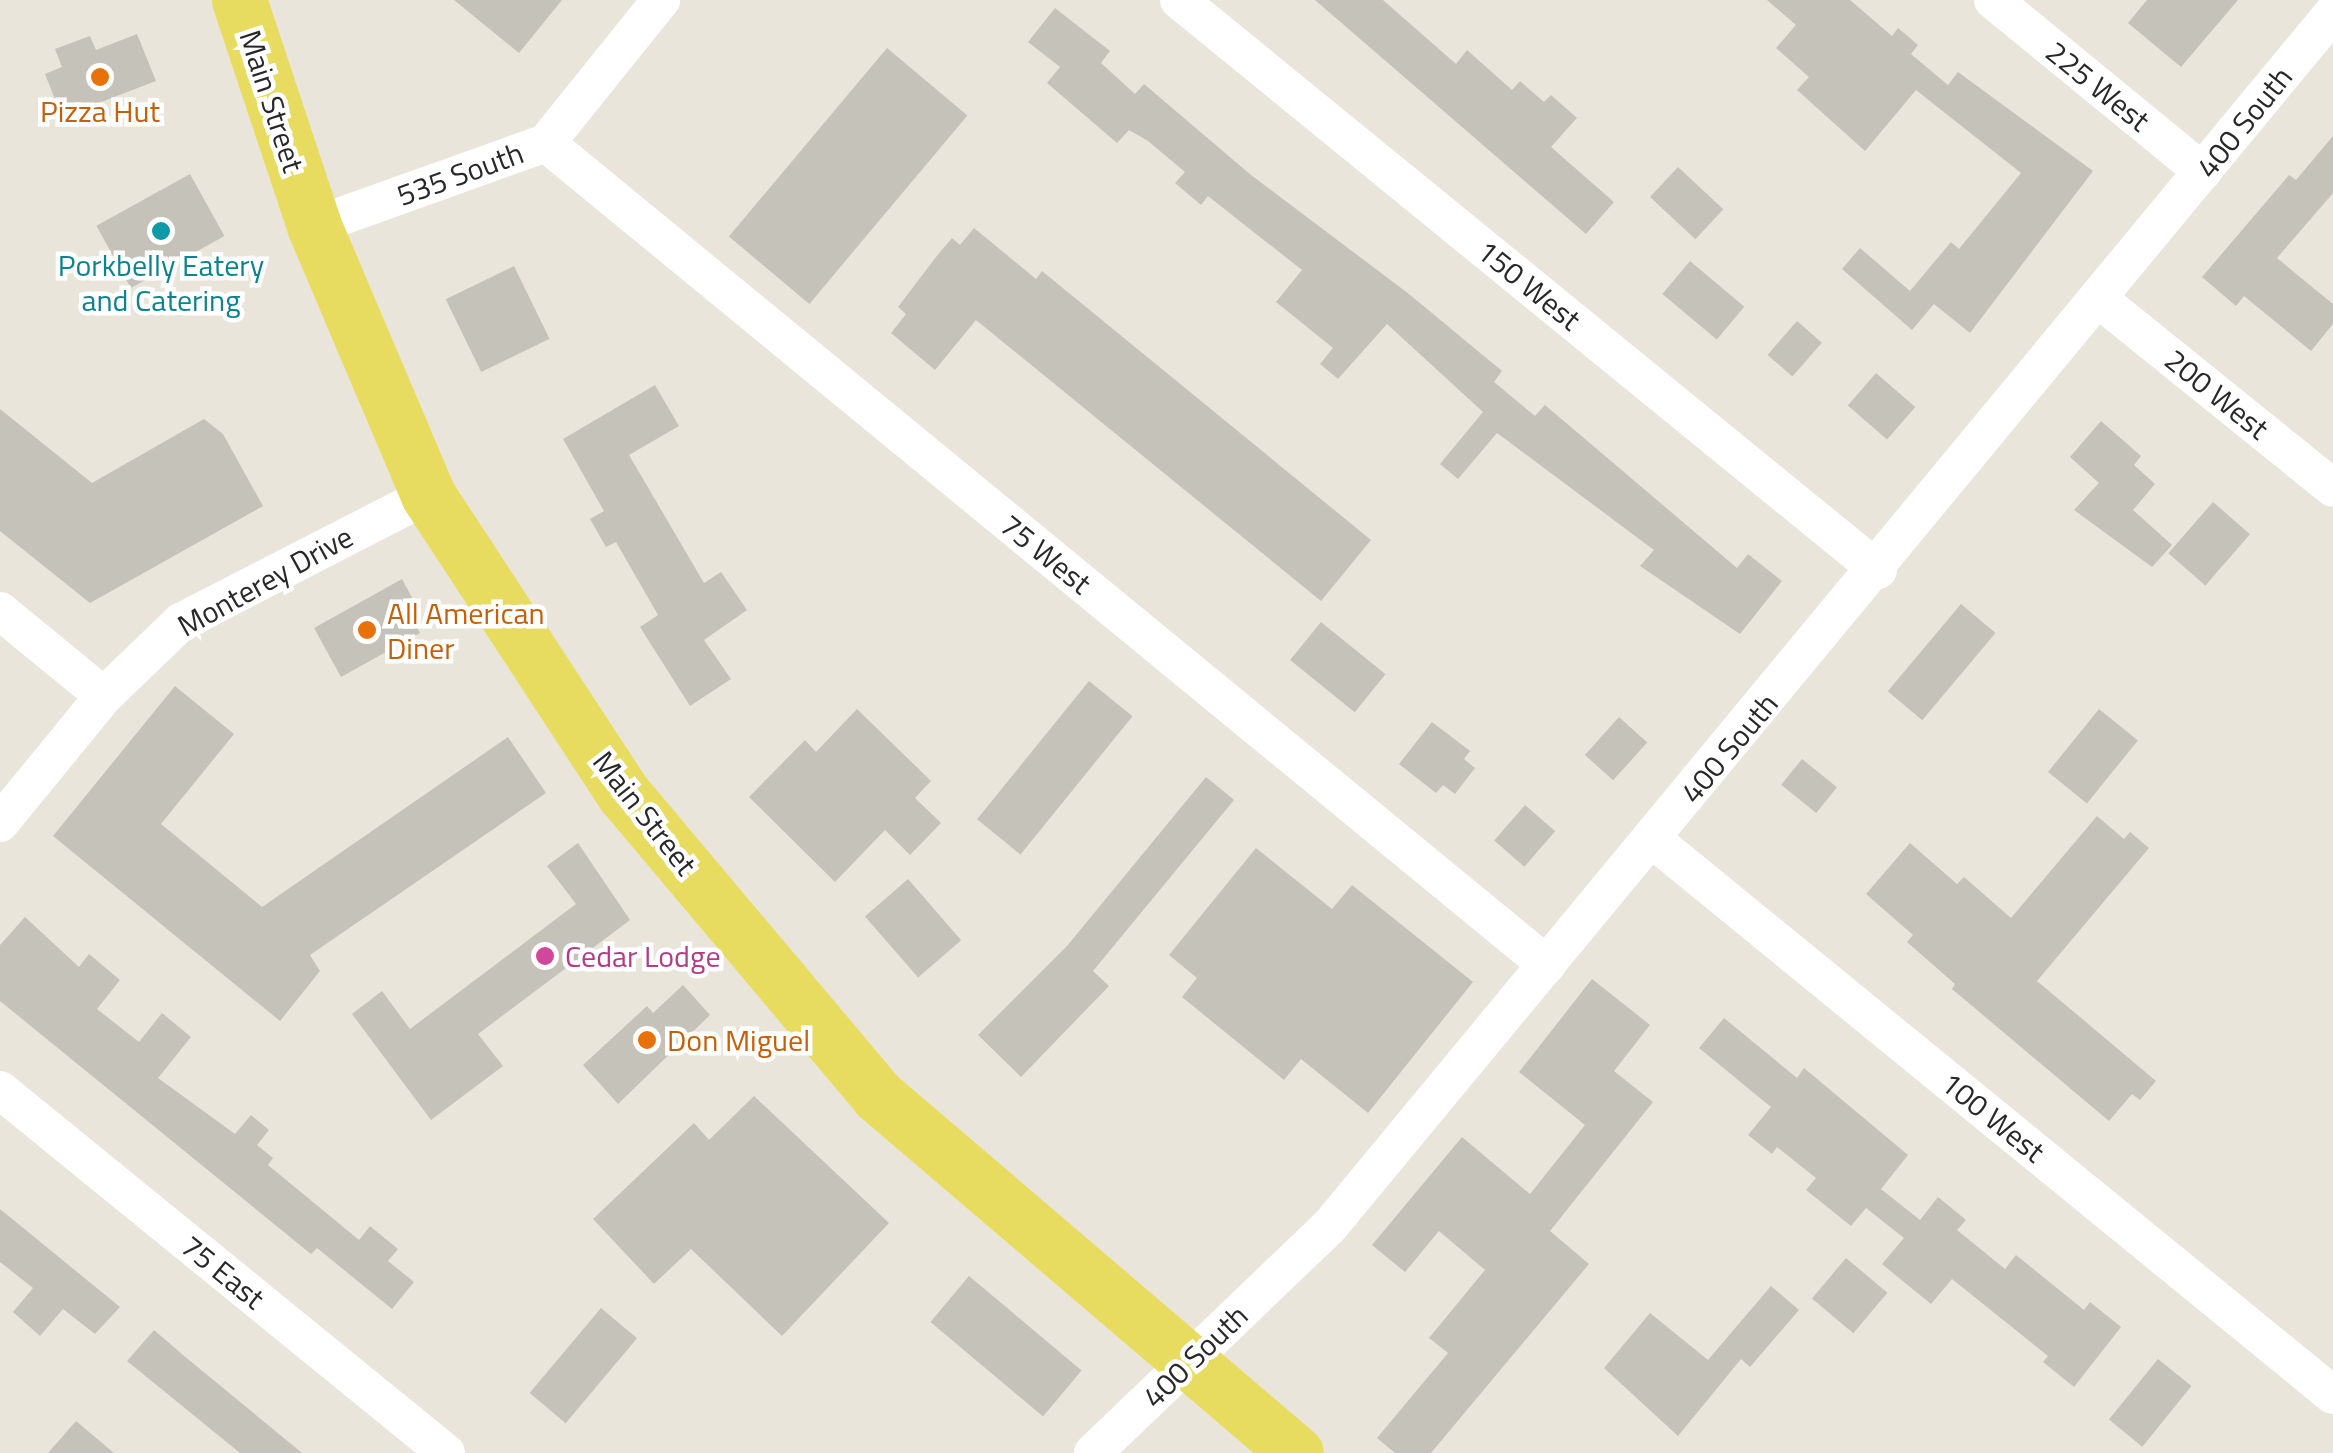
<!DOCTYPE html>
<html>
<head>
<meta charset="utf-8">
<style>
  body { margin:0 }
  #map { position:relative; width:2333px; height:1453px; overflow:hidden; background:#eae5da; font-family:"Titillium Web",sans-serif }
  div>[style] { position:absolute }
  .building>* { inset:0; background:#c5c2b9; transform-origin:0 0 }
  .street>* { height:38px; margin:-19px; padding:0 19px; transform-origin:19px; border-radius:19px; background:#fff }
  .primary>* { height:55px; margin:-27.5px; padding:0 27.5px; transform-origin:27.5px; border-radius:27.5px; background:#e8dc60 }
  .dots>* { width:28px; height:28px; translate:-50% -50%; box-sizing:border-box; border:5px solid #fff; border-radius:50% }
  span { translate:-50% -50%; white-space:nowrap; text-align:center; line-height:1.15; -webkit-text-stroke:9px #fff; paint-order:stroke }
  .street-label { font-size:30px; color:#282828 }
  .food-label { font-size:30px; color:#c56008 }
  .left { translate:0 -50%; text-align:left }
  .culture-label { font-size:30px; color:#0d838f }
  .hotel-label { font-size:30px; color:#b23c85 }
</style>
</head>
<body>
<div id="map">
  <div class="building">
    <div style="clip-path:polygon(454px 0,562px 0,519px 53px)"></div>
    <div style="clip-path:polygon(1315px 0,1383px 0,1456px 64px,1467px 50px,1512px 90px,1520px 81px,1544px 102px,1551px 95px,1577px 118px,1551px 147px,1614px 202px,1586px 234px)"></div>
    <div style="clip-path:polygon(1767px 0,1850px 0,1892px 36px,1898px 28px,1918px 45px,1911px 54px,1948px 85px,1958px 72px,2093px 171px,1970px 333px,1934px 304px,1912px 330px,1842px 269px,1860px 248px,1910px 291px,1951px 242px,1959px 249px,2021px 173px,1916px 90px,1865px 151px,1797px 90px,1809px 77px,1776px 48px,1796px 25px)"></div>
    <div style="clip-path:polygon(2147px 0,2238px 0,2181px 67px,2128px 23px)"></div>
    <div style="clip-path:polygon(1055px 8px,1110px 51px,1101px 63px,1135px 94px,1144px 84px,1251px 175px,1409px 294px,1502px 371px,1494px 382px,1535px 416px,1545px 405px,1737px 568px,1748px 554px,1782px 581px,1740px 634px,1640px 566px,1654px 550px,1497px 433px,1458px 479px,1440px 464px,1483px 412px,1387px 324px,1338px 379px,1320px 364px,1333px 348px,1276px 302px,1302px 270px,1208px 196px,1201px 205px,1175px 183px,1185px 172px,1148px 141px,1129px 130px,1117px 143px,1047px 83px,1060px 67px,1028px 42px)"></div>
    <div style="clip-path:polygon(137px 34px,156px 81px,62px 117px,45px 74px,62px 67px,55px 49px,90px 36px,96px 50px)"></div>
    <div style="left:887px;top:48px;width:105px;height:246px;rotate:40deg"></div>
    <div style="clip-path:polygon(2333px 136px,2333px 193px,2277px 258px,2333px 304px,2333px 324px,2311px 351px,2244px 296px,2236px 306px,2202px 277px,2289px 175px,2296px 180px)"></div>
    <div style="left:1678px;top:167px;width:62px;height:41px;rotate:43deg"></div>
    <div style="left:190px;top:174px;width:71px;height:107px;rotate:61deg"></div>
    <div style="clip-path:polygon(974px 228px,1036px 279px,1042px 271px,1371px 540px,1321px 601px,976px 320px,935px 370px,891px 333px,906px 314px,898px 307px,936px 257px,952px 238px,960px 245px)"></div>
    <div style="left:1690px;top:261px;width:71px;height:43px;rotate:40deg"></div>
    <div style="left:514px;top:266px;width:81px;height:76px;rotate:64deg"></div>
    <div style="left:1797px;top:321px;width:33px;height:45px;rotate:41deg"></div>
    <div style="left:1876px;top:373px;width:52px;height:43px;rotate:41deg"></div>
    <div style="clip-path:polygon(655px 385px,679px 426px,629px 455px,704px 583px,721px 572px,747px 610px,704px 640px,731px 679px,690px 706px,640px 627px,658px 615px,616px 542px,606px 547px,590px 519px,604px 511px,563px 439px)"></div>
    <div style="clip-path:polygon(0 409px,92px 483px,204px 419px,223px 434px,263px 506px,90px 603px,0 531px)"></div>
    <div style="clip-path:polygon(2101px 421px,2141px 456px,2134px 465px,2155px 484px,2133px 510px,2172px 545px,2152px 567px,2074px 510px,2099px 483px,2070px 457px)"></div>
    <div style="left:2213px;top:502px;width:49px;height:68px;rotate:41deg"></div>
    <div style="clip-path:polygon(402px 579px,416px 605px,407px 610px,420px 633px,341px 677px,314px 628px)"></div>
    <div style="left:1961px;top:604px;width:45px;height:114px;rotate:40deg"></div>
    <div style="left:1321px;top:622px;width:83px;height:49px;rotate:39deg"></div>
    <div style="left:1089px;top:681px;width:56px;height:178px;rotate:39deg"></div>
    <div style="clip-path:polygon(175px 686px,234px 734px,161px 824px,262px 907px,508px 737px,546px 793px,310px 955px,320px 971px,280px 1021px,53px 836px)"></div>
    <div style="clip-path:polygon(857px 709px,931px 781px,915px 798px,941px 823px,910px 855px,885px 830px,835px 882px,749px 797px,805px 740px,816px 752px)"></div>
    <div style="left:2099px;top:709px;width:50px;height:81px;rotate:39deg"></div>
    <div style="left:1619px;top:717px;width:38px;height:51px;rotate:42deg"></div>
    <div style="clip-path:polygon(1432px 722px,1470px 751px,1464px 759px,1475px 768px,1455px 794px,1443px 785px,1436px 793px,1399px 764px)"></div>
    <div style="left:1802px;top:759px;width:45px;height:33px;rotate:39deg"></div>
    <div style="clip-path:polygon(1206px 777px,1234px 800px,1093px 971px,1109px 986px,1021px 1077px,978px 1035px,1067px 946px)"></div>
    <div style="left:1525px;top:805px;width:40px;height:47px;rotate:41deg"></div>
    <div style="clip-path:polygon(2097px 816px,2124px 839px,2130px 832px,2149px 848px,2037px 981px,2156px 1081px,2140px 1100px,2132px 1094px,2109px 1121px,1952px 989px,1955px 984px,1907px 942px,1913px 935px,1866px 894px,1910px 843px,1957px 884px,1964px 877px,2011px 918px)"></div>
    <div style="clip-path:polygon(578px 843px,630px 920px,478px 1034px,503px 1066px,431px 1120px,352px 1014px,382px 991px,410px 1029px,576px 904px,547px 866px)"></div>
    <div style="clip-path:polygon(1256px 848px,1332px 909px,1352px 885px,1473px 982px,1368px 1113px,1301px 1059px,1284px 1080px,1182px 997px,1197px 978px,1169px 955px)"></div>
    <div style="left:908px;top:879px;width:81px;height:57px;rotate:49deg"></div>
    <div style="clip-path:polygon(25px 917px,79px 967px,89px 954px,120px 980px,97px 1009px,139px 1042px,162px 1013px,191px 1037px,158px 1078px,235px 1134px,251px 1115px,269px 1130px,257px 1145px,273px 1158px,268px 1165px,359px 1240px,370px 1226px,398px 1249px,388px 1261px,414px 1282px,392px 1309px,317px 1248px,311px 1254px,0 1001px,0 945px)"></div>
    <div style="clip-path:polygon(1592px 979px,1650px 1025px,1614px 1071px,1653px 1102px,1550px 1231px,1589px 1264px,1431px 1453px,1395px 1453px,1377px 1438px,1448px 1353px,1429px 1338px,1485px 1270px,1439px 1231px,1405px 1272px,1372px 1245px,1462px 1137px,1530px 1194px,1585px 1125px,1519px 1072px)"></div>
    <div style="clip-path:polygon(683px 985px,710px 1015px,618px 1104px,583px 1065px,647px 1006px,653px 1013px)"></div>
    <div style="clip-path:polygon(1724px 1018px,1797px 1078px,1804px 1068px,1908px 1155px,1881px 1189px,1920px 1220px,1938px 1197px,1966px 1220px,1957px 1230px,2005px 1269px,2016px 1255px,2084px 1310px,2090px 1302px,2121px 1327px,2074px 1387px,2043px 1362px,2048px 1356px,1952px 1279px,1931px 1304px,1882px 1264px,1904px 1238px,1866px 1208px,1851px 1226px,1806px 1190px,1816px 1178px,1777px 1147px,1772px 1154px,1748px 1135px,1771px 1107px,1699px 1048px)"></div>
    <div style="clip-path:polygon(754px 1096px,889px 1223px,782px 1336px,691px 1249px,654px 1284px,593px 1219px,694px 1123px,709px 1140px)"></div>
    <div style="clip-path:polygon(0 1209px,120px 1307px,95px 1334px,63px 1309px,40px 1336px,13px 1312px,33px 1288px,0 1262px)"></div>
    <div style="left:1846px;top:1258px;width:54px;height:53px;rotate:40deg"></div>
    <div style="left:969px;top:1276px;width:147px;height:60px;rotate:40deg"></div>
    <div style="clip-path:polygon(1771px 1286px,1799px 1310px,1750px 1367px,1741px 1359px,1678px 1436px,1604px 1368px,1650px 1313px,1708px 1360px)"></div>
    <div style="left:601px;top:1308px;width:47px;height:111px;rotate:40deg"></div>
    <div style="clip-path:polygon(154px 1330px,183px 1355px,302px 1453px,240px 1453px,127px 1361px)"></div>
    <div style="left:2158px;top:1359px;width:43px;height:78px;rotate:39deg"></div>
    <div style="clip-path:polygon(76px 1421px,114px 1453px,48px 1453px)"></div>
  </div>
  <div class="street">
    <div style="left:1179px;top:0;width:902px;rotate:39.2deg"></div>
    <div style="left:1993px;top:0;width:271px;rotate:39.3deg"></div>
    <div style="left:546px;top:143px;width:1295px;rotate:39.39deg"></div>
    <div style="left:314px;top:226px;width:246px;rotate:-19.7deg"></div>
    <div style="left:546px;top:143px;width:184px;rotate:-51.2deg"></div>
    <div style="left:2100px;top:300px;width:299px;rotate:38.9deg"></div>
    <div style="left:0;top:611px;width:134px;rotate:39.3deg"></div>
    <div style="left:0;top:823px;width:164px;rotate:-50.7deg"></div>
    <div style="left:104px;top:696px;width:107px;rotate:-43.9deg"></div>
    <div style="left:181px;top:622px;width:278px;rotate:-27.2deg"></div>
    <div style="left:1652px;top:839px;width:879px;rotate:39.23deg"></div>
    <div style="left:0;top:1090px;width:575px;rotate:39.14deg"></div>
    <div style="left:1093px;top:1453px;width:327px;rotate:-43.8deg"></div>
    <div style="left:1329px;top:1227px;width:1575px;rotate:-50.41deg"></div>
  </div>
  <div class="primary">
    <div style="left:239px;top:0;width:238px;rotate:71.6deg"></div>
    <div style="left:314px;top:226px;width:292px;rotate:67deg"></div>
    <div style="left:428px;top:495px;width:356px;rotate:56.8deg"></div>
    <div style="left:623px;top:793px;width:395px;rotate:49.9deg"></div>
    <div style="left:877px;top:1095px;width:551px;rotate:40.51deg"></div>
  </div>
  <div class="dots">
    <div style="left:100px;top:77px;background:#e8710a"></div>
    <div style="left:161px;top:231px;background:#0f9aa8"></div>
    <div style="left:367px;top:630px;background:#e8710a"></div>
    <div style="left:545px;top:956px;background:#d1479c"></div>
    <div style="left:647px;top:1040px;background:#e8710a"></div>
  </div>
  <div class="street-label">
    <span style="left:2098px;top:86px;rotate:39deg">225 West</span>
    <span style="left:272px;top:101px;rotate:72deg">Main Street</span>
    <span style="left:2244px;top:122px;rotate:-51deg">400 South</span>
    <span style="left:460px;top:174px;rotate:-20deg">535 South</span>
    <span style="left:1529px;top:285px;rotate:39deg">150 West</span>
    <span style="left:2217px;top:394px;rotate:39deg">200 West</span>
    <span style="left:1046px;top:554px;rotate:39deg">75 West</span>
    <span style="left:265px;top:581px;rotate:-29deg">Monterey Drive</span>
    <span style="left:1729px;top:748px;rotate:-50deg">400 South</span>
    <span style="left:645px;top:813px;rotate:52deg">Main Street</span>
    <span style="left:1993px;top:1117px;rotate:39deg">100 West</span>
    <span style="left:223px;top:1272px;rotate:39deg">75 East</span>
    <span style="left:1195px;top:1356px;rotate:-44deg">400 South</span>
  </div>
  <div class="food-label">
    <span style="left:100px;top:111px">Pizza Hut</span>
    <span class="left" style="left:387px;top:630px">All American<br>Diner</span>
    <span class="left" style="left:667px;top:1040px">Don Miguel</span>
  </div>
  <div class="culture-label">
    <span style="left:161px;top:282px">Porkbelly Eatery<br>and Catering</span>
  </div>
  <div class="hotel-label">
    <span class="left" style="left:565px;top:956px">Cedar Lodge</span>
  </div>
</div>
</body>
</html>
